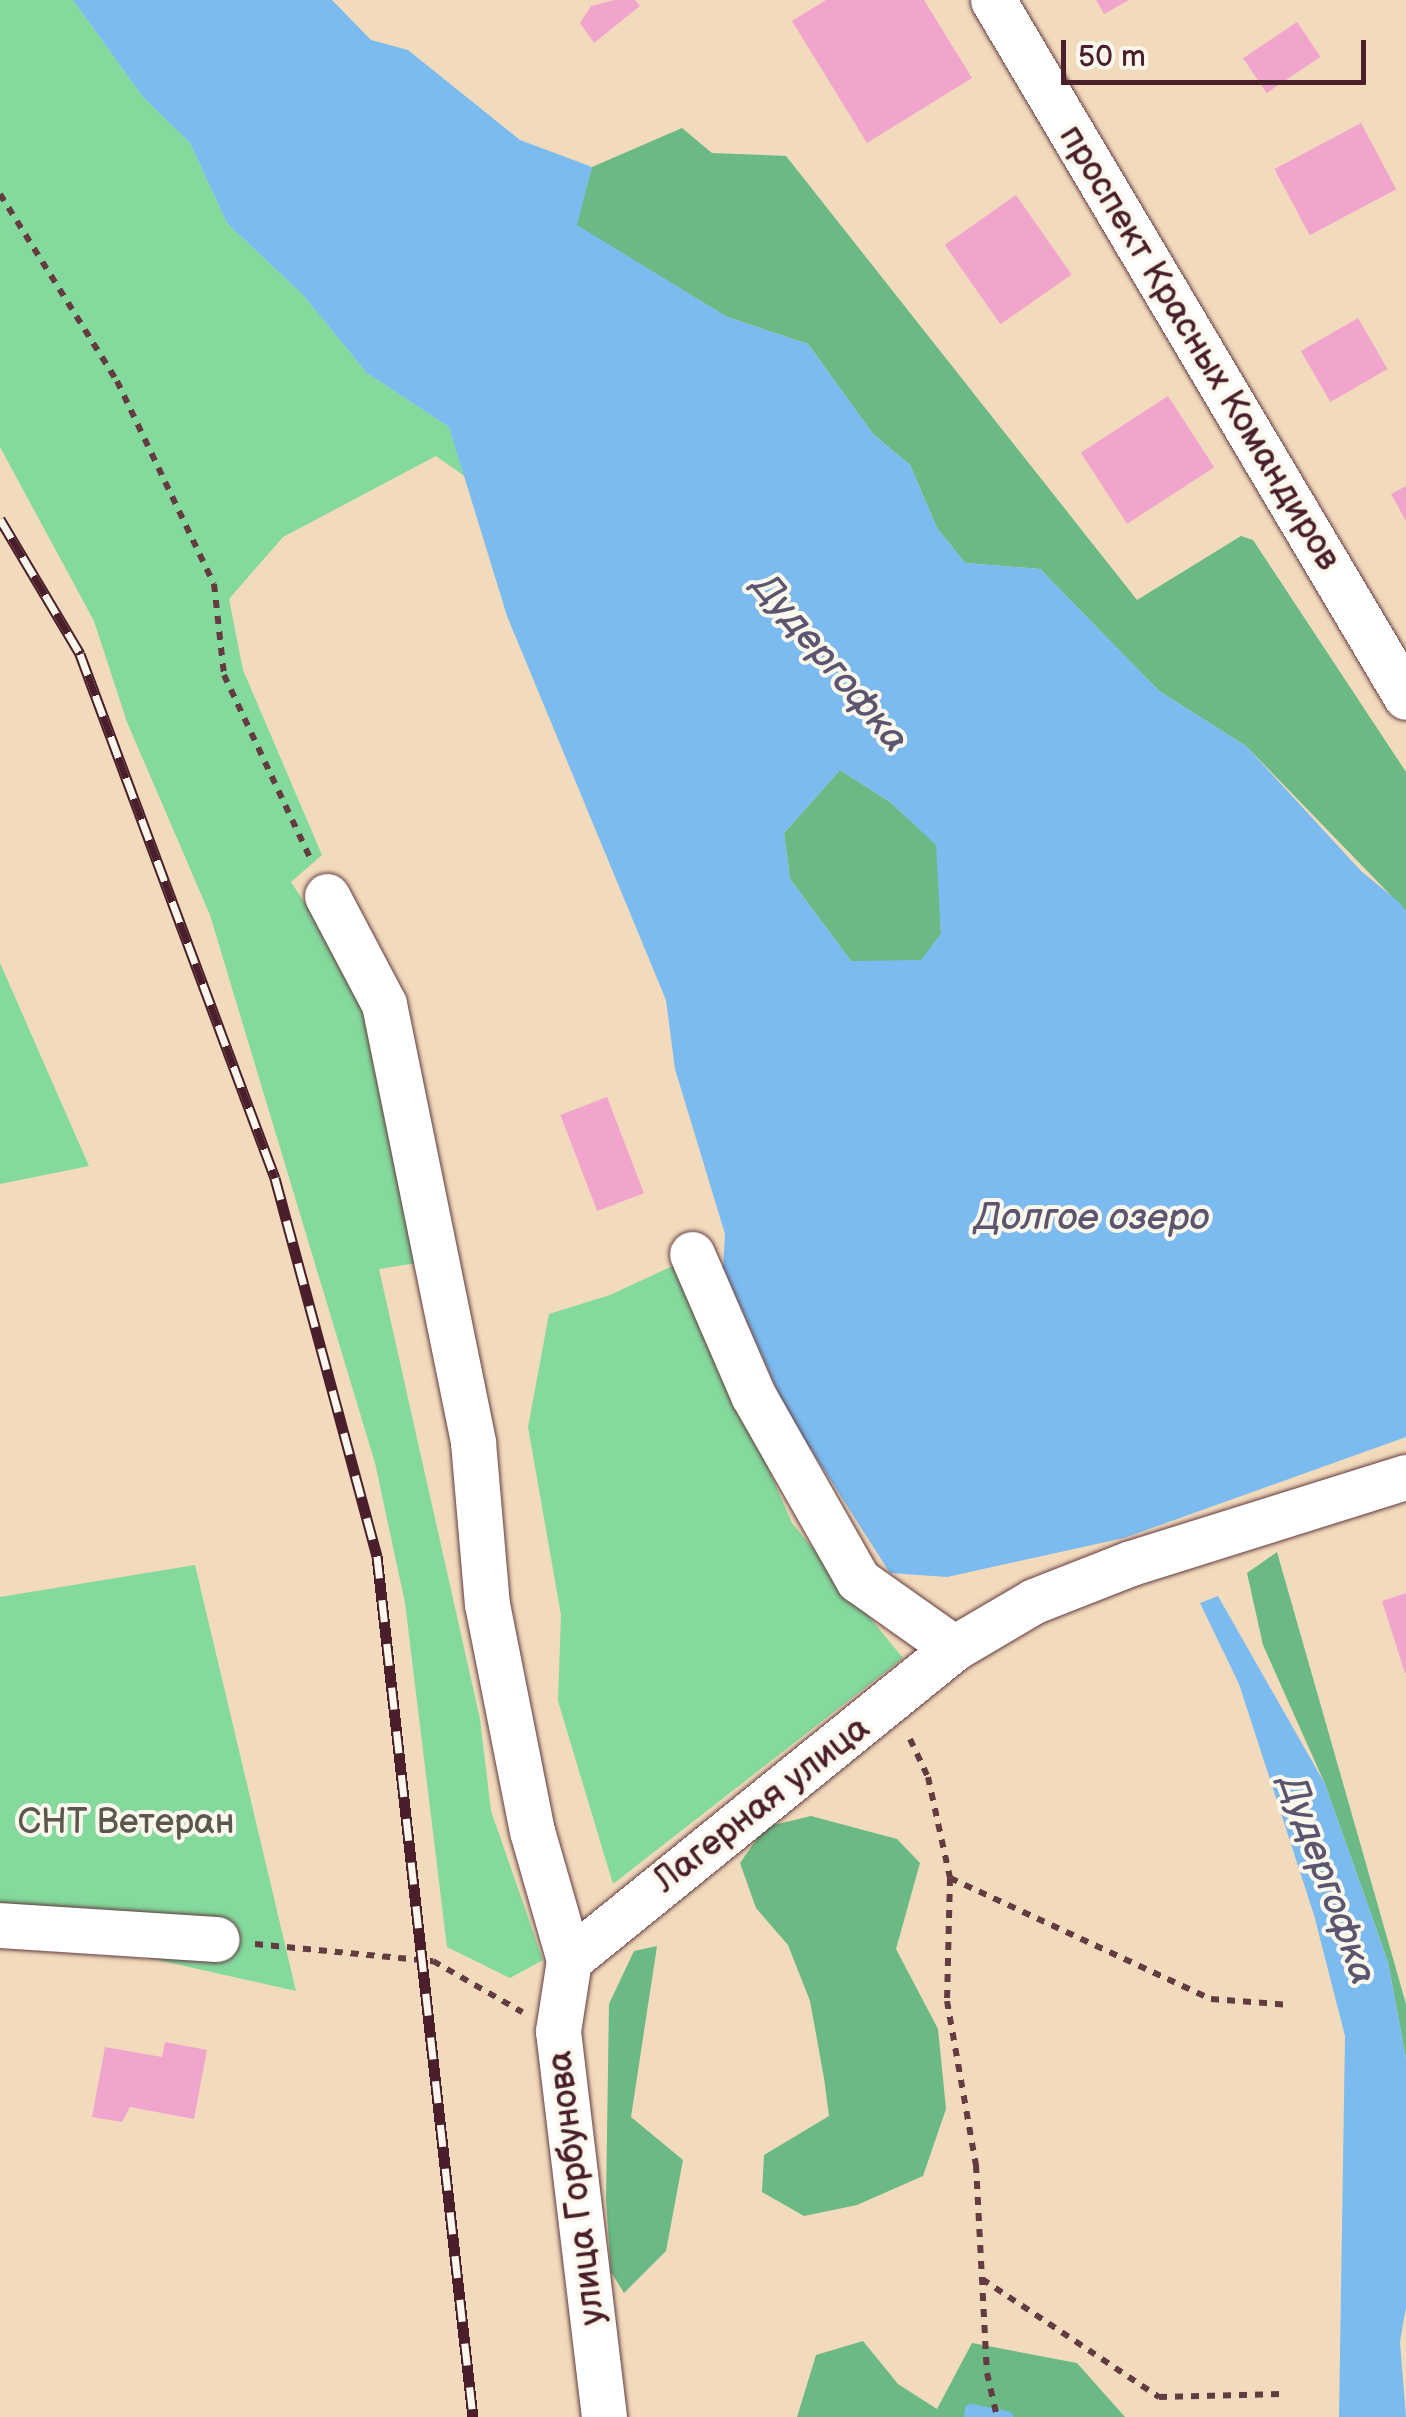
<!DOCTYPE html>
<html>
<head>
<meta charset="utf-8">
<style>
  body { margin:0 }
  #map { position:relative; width:1406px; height:2417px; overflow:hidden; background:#f2dbbc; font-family:"Balsamiq Sans",sans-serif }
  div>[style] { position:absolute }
  .green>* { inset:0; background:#84d99c }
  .forest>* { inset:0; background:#6bb984 }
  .water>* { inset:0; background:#7bbbef }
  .stream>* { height:12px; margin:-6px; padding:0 6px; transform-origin:6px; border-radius:6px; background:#7bbbef }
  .building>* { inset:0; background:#f1a5cc; transform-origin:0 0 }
  .path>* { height:6px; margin-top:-3px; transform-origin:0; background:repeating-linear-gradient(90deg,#633b41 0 8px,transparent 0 16px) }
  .roads { filter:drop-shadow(0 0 2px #633b41) drop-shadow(0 0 2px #633b41) }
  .minor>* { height:45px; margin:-22.5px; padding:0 22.5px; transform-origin:22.5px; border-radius:22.5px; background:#fff }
  .rail>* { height:11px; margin-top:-5.5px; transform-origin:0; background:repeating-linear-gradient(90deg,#fbf7ec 0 22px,#4a1f2b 0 44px); box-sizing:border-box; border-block:2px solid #4a1f2b }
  span { translate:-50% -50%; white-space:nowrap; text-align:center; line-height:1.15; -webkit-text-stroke:8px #fbf7ec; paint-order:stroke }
  .street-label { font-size:35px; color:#4a1f2b }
  .park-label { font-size:35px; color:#5b574d }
  .water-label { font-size:38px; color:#5b5670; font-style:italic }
  .scale { position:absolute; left:1061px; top:40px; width:305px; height:45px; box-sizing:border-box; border:5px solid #4a1f2b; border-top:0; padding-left:12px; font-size:30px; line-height:35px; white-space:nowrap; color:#4a1f2b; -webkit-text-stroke:8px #fbf7ec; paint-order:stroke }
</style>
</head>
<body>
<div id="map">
  <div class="green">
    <div style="clip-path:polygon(0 0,73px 0,143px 97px,190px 143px,227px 223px,303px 295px,367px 373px,449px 427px,470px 480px,436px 456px,283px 537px,229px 599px,243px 670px,322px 855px,291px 882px,372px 1005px,423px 1262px,379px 1269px,480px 1719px,491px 1811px,543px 1960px,510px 1978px,447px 1947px,405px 1603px,375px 1463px,210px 915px,127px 722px,94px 621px,0 447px)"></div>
    <div style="clip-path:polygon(0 963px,89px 1166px,0 1184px)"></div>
    <div style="clip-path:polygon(679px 1263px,792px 1523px,903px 1658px,613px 1884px,558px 1701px,561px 1615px,528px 1427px,549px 1314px,610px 1295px)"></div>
    <div style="clip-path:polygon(195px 1565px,296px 1991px,122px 1952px,0 1942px,0 1597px)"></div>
  </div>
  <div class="forest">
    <div style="clip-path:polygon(682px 128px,712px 153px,786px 156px,1137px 600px,1241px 536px,1253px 540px,1406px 772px,1406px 911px,1246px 746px,1159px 691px,1040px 569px,965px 563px,937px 528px,910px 465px,873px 434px,808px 344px,727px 317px,576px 225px,592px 167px)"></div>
    <div style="clip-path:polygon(840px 770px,890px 802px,937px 845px,941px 934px,921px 961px,851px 961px,790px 879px,784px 833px)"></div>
    <div style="clip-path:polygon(1277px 1552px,1406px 2004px,1406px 2059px,1388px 1962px,1325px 1784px,1263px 1645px,1247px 1573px)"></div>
    <div style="clip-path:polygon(811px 1816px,897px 1839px,920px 1863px,896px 1949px,938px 2029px,946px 2109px,923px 2176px,857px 2205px,804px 2216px,762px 2192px,764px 2155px,829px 2116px,824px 2078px,810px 2001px,788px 1945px,756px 1908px,740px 1863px,765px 1827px)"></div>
    <div style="clip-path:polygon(657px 1946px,631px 2117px,683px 2160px,666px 2251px,624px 2293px,611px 2272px,606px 2200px,609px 2004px,634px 1951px)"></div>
    <div style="clip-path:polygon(863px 2341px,898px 2384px,937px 2409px,972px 2343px,1077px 2363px,1125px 2417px,797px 2417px,816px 2355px)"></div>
  </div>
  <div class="water">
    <div style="clip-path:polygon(evenodd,73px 0,332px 0,371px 40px,408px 50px,520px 140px,592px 167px,577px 225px,727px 317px,808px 344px,873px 434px,910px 465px,937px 528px,965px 563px,1040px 569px,1159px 691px,1246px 746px,1361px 871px,1400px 903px,1406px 911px,1406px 1437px,1124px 1538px,947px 1577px,890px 1573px,787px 1412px,723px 1267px,725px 1234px,675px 1069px,666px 1000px,507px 616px,449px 427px,367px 373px,303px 295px,227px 223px,190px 143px,143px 97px,73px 0,840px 770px,890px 802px,936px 845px,941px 934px,921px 960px,851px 961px,790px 879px,784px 833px,840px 770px)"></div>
    <div style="clip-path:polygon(1218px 1596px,1325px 1784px,1388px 1962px,1406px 2059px,1406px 2307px,1400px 2342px,1406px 2417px,1339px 2417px,1345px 2036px,1314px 1915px,1239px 1684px,1200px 1603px)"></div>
  </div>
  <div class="stream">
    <div style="left:970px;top:2417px;width:7px;rotate:-82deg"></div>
    <div style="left:971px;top:2410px;width:37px;rotate:11deg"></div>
  </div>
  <div class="building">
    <div style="clip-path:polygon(614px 0,635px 0,640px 6px,594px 43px,580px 23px,591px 6px)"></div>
    <div style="clip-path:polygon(826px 0,924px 0,972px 78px,867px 143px,792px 21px)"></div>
    <div style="clip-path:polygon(1096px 0,1129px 0,1104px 14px)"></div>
    <div style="left:1297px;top:22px;width:42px;height:65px;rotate:56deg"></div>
    <div style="left:1361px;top:123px;width:75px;height:98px;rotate:62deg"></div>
    <div style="left:1016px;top:195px;width:97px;height:87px;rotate:55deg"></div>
    <div style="left:1358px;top:318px;width:59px;height:66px;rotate:60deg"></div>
    <div style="left:1168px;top:396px;width:85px;height:104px;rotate:57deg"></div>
    <div style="clip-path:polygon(1406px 486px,1406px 521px,1391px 494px)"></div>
    <div style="left:607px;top:1097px;width:103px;height:50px;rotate:69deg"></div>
    <div style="clip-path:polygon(1406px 1593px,1406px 1673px,1405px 1673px,1382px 1601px)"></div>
    <div style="clip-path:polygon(165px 2042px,207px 2050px,194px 2119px,130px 2107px,122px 2122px,92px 2117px,105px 2047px,162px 2057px)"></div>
  </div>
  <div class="path">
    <div style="left:0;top:194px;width:221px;rotate:58deg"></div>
    <div style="left:117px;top:381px;width:225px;rotate:64.5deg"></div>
    <div style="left:214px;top:584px;width:92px;rotate:83.7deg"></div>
    <div style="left:224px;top:675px;width:202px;rotate:64.8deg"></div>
    <div style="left:910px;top:1739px;width:42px;rotate:64.7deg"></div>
    <div style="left:928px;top:1777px;width:103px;rotate:77.7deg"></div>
    <div style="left:950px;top:1878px;width:123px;rotate:91.4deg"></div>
    <div style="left:947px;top:2001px;width:167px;rotate:80deg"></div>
    <div style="left:976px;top:2165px;width:208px;rotate:87deg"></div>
    <div style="left:987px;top:2373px;width:45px;rotate:77.2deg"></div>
    <div style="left:950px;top:1878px;width:288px;rotate:24.9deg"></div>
    <div style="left:1211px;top:1999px;width:79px;rotate:4.3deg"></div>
    <div style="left:255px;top:1944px;width:179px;rotate:5.5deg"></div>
    <div style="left:433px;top:1961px;width:103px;rotate:29.8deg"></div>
    <div style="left:982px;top:2279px;width:213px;rotate:33.7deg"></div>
    <div style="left:1159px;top:2397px;width:122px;rotate:-1.4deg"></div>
  </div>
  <div class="roads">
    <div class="minor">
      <div style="left:993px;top:0;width:810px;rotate:59.35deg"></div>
      <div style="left:327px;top:896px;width:122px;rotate:62.2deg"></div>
      <div style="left:384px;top:1004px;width:447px;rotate:78.5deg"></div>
      <div style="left:473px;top:1442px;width:163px;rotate:85.1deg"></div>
      <div style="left:487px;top:1604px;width:231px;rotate:78.8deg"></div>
      <div style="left:532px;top:1831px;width:134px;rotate:74deg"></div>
      <div style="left:569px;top:1960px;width:72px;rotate:98.8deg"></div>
      <div style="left:558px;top:2031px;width:389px;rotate:83.2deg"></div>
      <div style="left:692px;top:1254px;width:154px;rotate:66.6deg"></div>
      <div style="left:753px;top:1395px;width:213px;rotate:60.4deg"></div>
      <div style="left:858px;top:1580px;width:118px;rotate:35.3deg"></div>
      <div style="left:954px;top:1648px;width:93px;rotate:-30.4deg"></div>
      <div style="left:1034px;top:1601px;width:104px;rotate:-21.4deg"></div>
      <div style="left:1131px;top:1563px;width:288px;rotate:-17.4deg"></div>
      <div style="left:0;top:1925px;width:217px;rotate:3.7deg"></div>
      <div style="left:569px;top:1960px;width:496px;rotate:-39deg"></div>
    </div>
  </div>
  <div class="rail">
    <div style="left:0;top:519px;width:157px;rotate:59.3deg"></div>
    <div style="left:80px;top:654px;width:559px;rotate:69.59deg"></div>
    <div style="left:275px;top:1178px;width:392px;rotate:74.9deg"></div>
    <div style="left:377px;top:1556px;width:866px;rotate:83.64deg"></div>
  </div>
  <div class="street-label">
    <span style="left:1199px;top:348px;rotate:59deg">проспект Красных Командиров</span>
    <span style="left:762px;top:1805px;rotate:-38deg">Лагерная улица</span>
    <span style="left:577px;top:2188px;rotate:-97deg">улица Горбунова</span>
  </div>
  <div class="park-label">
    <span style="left:126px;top:1823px">СНТ Ветеран</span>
  </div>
  <div class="water-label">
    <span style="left:830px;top:663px;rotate:50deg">Дудергофка</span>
    <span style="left:1092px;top:1218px">Долгое озеро</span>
    <span style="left:1327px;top:1880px;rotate:70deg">Дудергофка</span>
  </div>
  <div class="scale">50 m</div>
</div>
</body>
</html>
